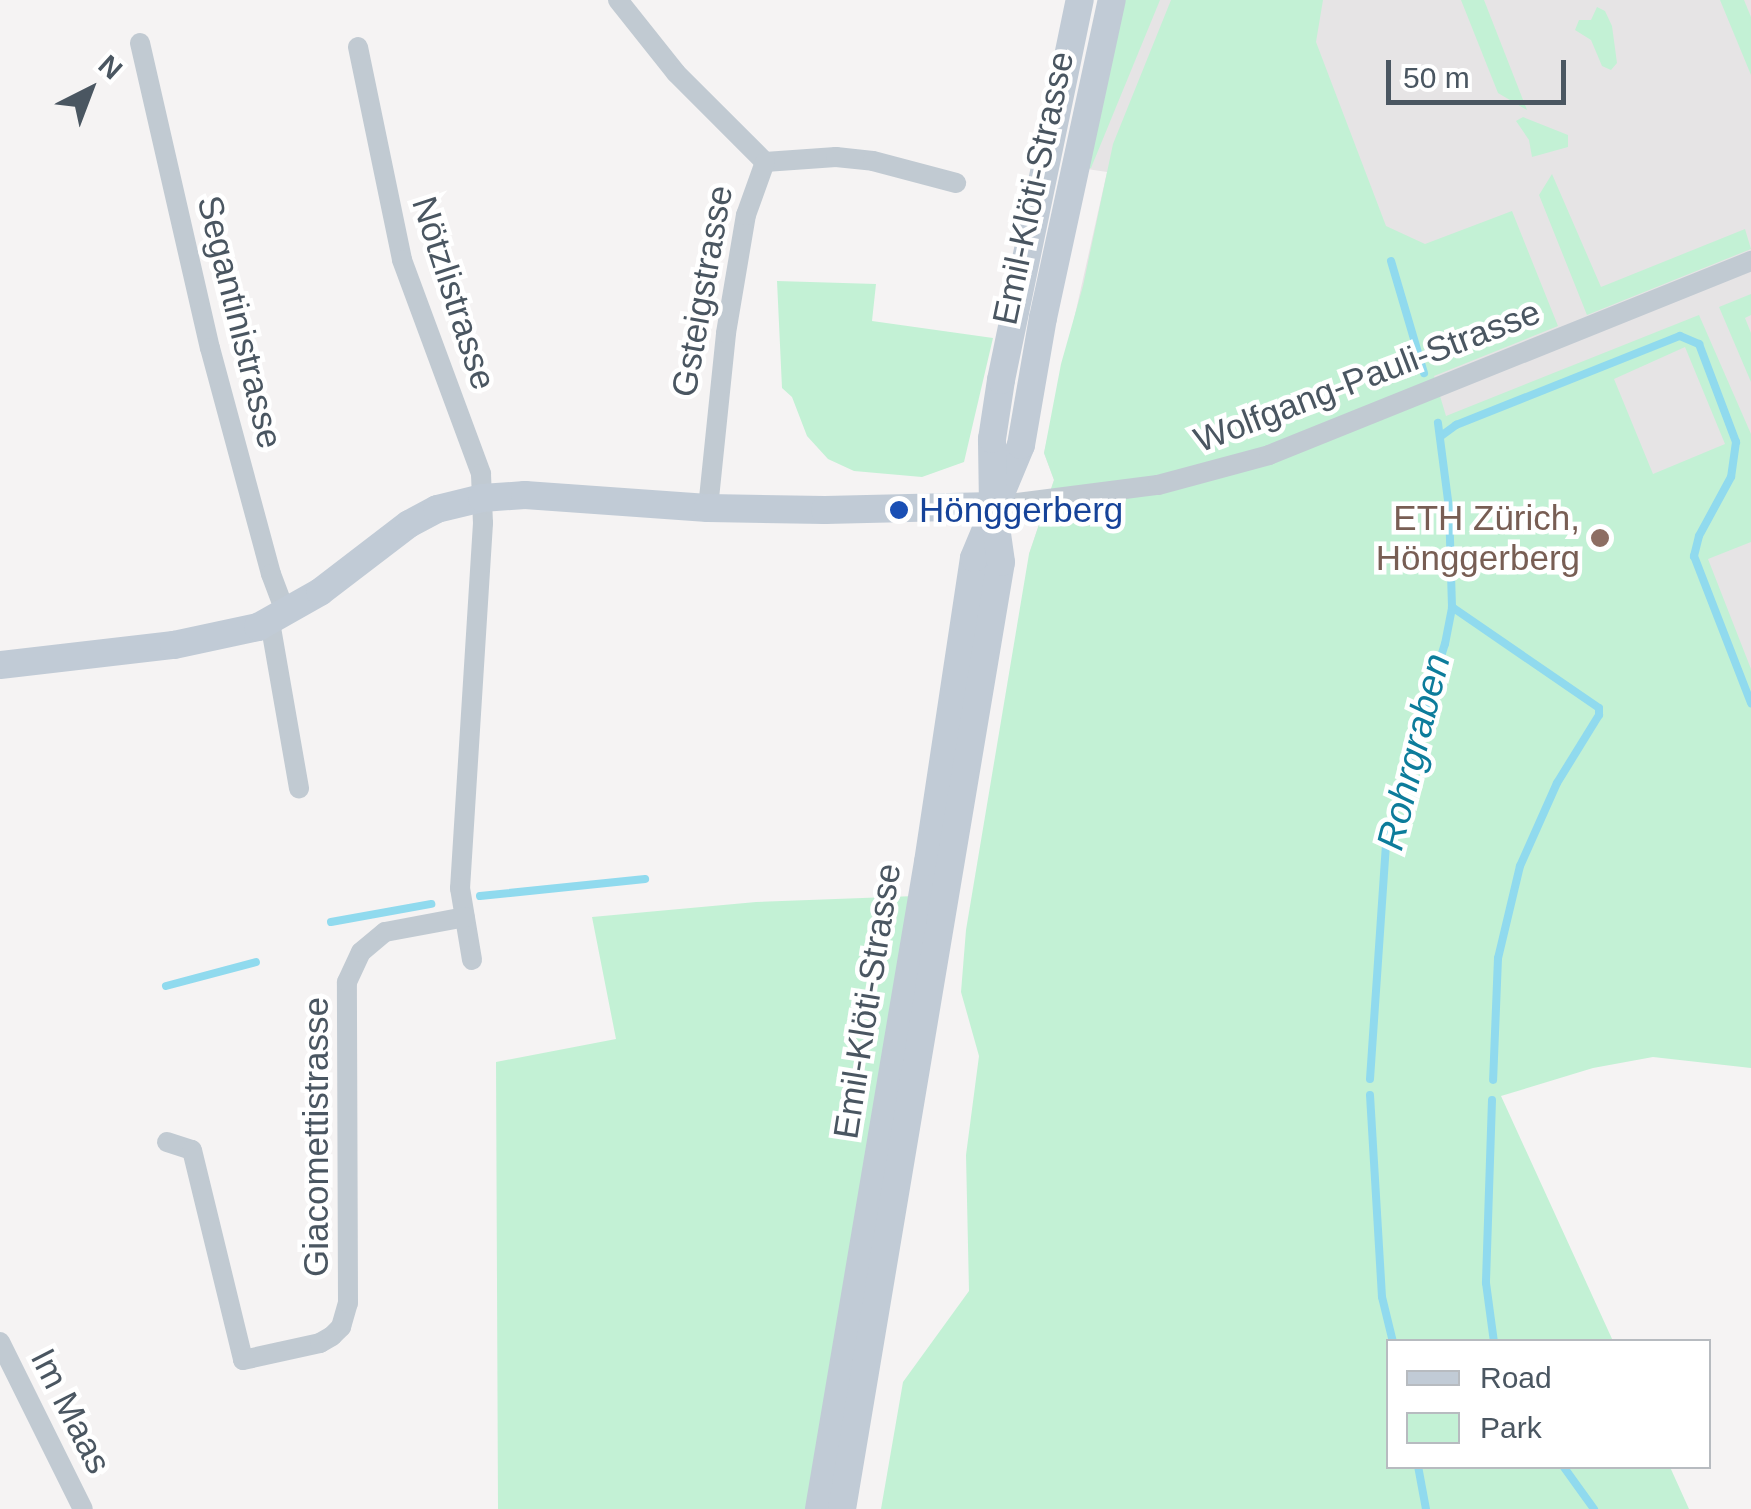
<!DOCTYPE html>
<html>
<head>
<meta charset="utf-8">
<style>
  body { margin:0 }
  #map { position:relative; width:1751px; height:1509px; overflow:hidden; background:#f5f3f3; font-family:Arial,sans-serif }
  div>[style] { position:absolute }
  .education>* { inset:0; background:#e6e4e5 }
  .green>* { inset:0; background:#c3f1d5 }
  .stream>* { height:8px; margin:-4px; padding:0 4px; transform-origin:4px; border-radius:4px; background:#90daee }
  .street>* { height:20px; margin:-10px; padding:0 10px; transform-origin:10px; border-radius:10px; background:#c1cad2 }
  .secondary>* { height:28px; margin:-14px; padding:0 14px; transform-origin:14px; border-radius:14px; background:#c1cbd6 }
  .dots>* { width:28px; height:28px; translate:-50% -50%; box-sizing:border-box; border:5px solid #fff; border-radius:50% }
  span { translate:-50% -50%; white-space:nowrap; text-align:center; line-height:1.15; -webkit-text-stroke:9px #fff; paint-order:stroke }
  .street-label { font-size:35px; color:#4a5661 }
  .transit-label { font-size:35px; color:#164399 }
  .left { translate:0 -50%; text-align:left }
  .education-label { font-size:35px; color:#785e54 }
  .right { translate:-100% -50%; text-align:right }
  .water-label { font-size:38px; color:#0c7c9b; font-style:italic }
  .legend { position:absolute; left:1386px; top:1339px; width:325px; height:130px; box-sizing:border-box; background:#fff; border:2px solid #b7bbc0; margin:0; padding:12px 18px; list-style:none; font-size:30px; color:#4a5661 }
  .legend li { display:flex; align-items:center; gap:20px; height:50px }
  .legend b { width:50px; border:2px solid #b7bbc0 }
  .north { position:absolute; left:40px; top:40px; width:100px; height:100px; -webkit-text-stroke:8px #fff; paint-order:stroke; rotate:42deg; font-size:28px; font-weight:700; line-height:40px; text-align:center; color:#4a5661 }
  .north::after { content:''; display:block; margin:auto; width:35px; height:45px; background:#4a5661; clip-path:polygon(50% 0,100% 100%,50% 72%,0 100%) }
  .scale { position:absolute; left:1386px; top:60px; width:180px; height:45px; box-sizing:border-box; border:5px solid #4a5661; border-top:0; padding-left:12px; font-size:30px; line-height:35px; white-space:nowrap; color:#4a5661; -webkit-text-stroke:8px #fff; paint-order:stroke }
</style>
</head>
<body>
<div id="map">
  <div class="education">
    <div style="clip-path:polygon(1125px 0,1751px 0,1751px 1056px,1029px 554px,1054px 480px,1044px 453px,1107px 172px,1087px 169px)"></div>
  </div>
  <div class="green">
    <div style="clip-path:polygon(1125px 0,1160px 0,1091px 168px,1087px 169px)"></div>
    <div style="clip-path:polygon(evenodd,1171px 0,1323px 0,1316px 42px,1386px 226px,1425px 244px,1512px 211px,1558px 326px,1434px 376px,1446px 416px,1699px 315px,1751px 434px,1751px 542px,1708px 559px,1751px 669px,1751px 1068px,1653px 1057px,1593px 1068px,1501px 1096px,1613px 1341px,1388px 1342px,1388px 1466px,1670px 1467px,1689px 1509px,881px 1509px,903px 1382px,969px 1291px,966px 1155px,979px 1056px,961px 992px,966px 930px,1029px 554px,1054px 480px,1044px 453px,1061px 364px,1083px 286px,1113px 144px,1171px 0,1685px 347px,1725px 444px,1653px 474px,1614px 379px,1685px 347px)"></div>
    <div style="clip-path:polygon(1461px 0,1484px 0,1527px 110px,1498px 93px)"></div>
    <div style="clip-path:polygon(1720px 0,1744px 0,1751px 17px,1751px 75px)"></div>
    <div style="clip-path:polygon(1597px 7px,1605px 11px,1612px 26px,1617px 63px,1611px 70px,1602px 66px,1591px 40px,1575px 30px,1579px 20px,1591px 20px)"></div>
    <div style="clip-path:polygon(1523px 117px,1568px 135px,1568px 147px,1532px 157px,1529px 140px,1516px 121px)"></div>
    <div style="clip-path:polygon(1552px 174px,1601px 287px,1745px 229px,1751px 249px,1587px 315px,1539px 195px)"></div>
    <div style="clip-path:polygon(777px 281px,876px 284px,872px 321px,993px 338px,964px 462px,922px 477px,854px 471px,828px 459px,807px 436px,792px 397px,782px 388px)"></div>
    <div style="clip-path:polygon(1751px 294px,1751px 315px,1745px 318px,1751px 333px,1751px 382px,1719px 307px)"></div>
    <div style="clip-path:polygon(916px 896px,812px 1509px,498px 1509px,496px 1062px,616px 1039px,592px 917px,756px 902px)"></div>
  </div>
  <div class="stream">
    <div style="left:1391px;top:261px;width:117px;rotate:73.6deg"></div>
    <div style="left:1441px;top:436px;width:19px;rotate:-36deg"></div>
    <div style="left:1456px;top:425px;width:241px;rotate:-21.7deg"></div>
    <div style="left:1680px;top:336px;width:21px;rotate:23deg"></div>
    <div style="left:1699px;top:344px;width:105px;rotate:69.3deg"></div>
    <div style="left:1736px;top:442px;width:35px;rotate:98deg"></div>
    <div style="left:1731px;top:477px;width:67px;rotate:118.5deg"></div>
    <div style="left:1699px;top:536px;width:21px;rotate:104deg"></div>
    <div style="left:1694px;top:556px;width:158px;rotate:68.8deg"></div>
    <div style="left:1452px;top:607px;width:178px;rotate:34.5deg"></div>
    <div style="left:1599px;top:708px;width:7px;rotate:90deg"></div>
    <div style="left:1599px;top:715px;width:80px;rotate:121.7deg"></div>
    <div style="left:1557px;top:783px;width:91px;rotate:114deg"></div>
    <div style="left:1520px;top:866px;width:95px;rotate:103.4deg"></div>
    <div style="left:1498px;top:958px;width:122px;rotate:92.3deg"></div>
    <div style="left:480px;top:896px;width:166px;rotate:-5.9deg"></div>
    <div style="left:331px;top:922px;width:102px;rotate:-10.2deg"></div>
    <div style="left:166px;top:986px;width:93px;rotate:-14.9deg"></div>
    <div style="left:1370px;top:1079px;width:248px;rotate:-86.1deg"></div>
    <div style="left:1387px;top:832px;width:197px;rotate:-72.9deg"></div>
    <div style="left:1445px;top:644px;width:38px;rotate:-79deg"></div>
    <div style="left:1452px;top:607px;width:99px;rotate:-91.7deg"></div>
    <div style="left:1449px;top:508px;width:86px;rotate:-97.4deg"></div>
    <div style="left:1370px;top:1095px;width:202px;rotate:86.6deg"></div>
    <div style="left:1382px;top:1297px;width:46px;rotate:76.3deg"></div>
    <div style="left:1492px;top:1100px;width:183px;rotate:91.9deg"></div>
    <div style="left:1486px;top:1283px;width:60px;rotate:82.3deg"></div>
    <div style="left:1418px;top:1466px;width:44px;rotate:79.5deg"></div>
    <div style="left:1563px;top:1466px;width:53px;rotate:54.2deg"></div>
  </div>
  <div class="street">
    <div style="left:618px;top:0;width:93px;rotate:51.5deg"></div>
    <div style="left:676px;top:73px;width:126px;rotate:45deg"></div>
    <div style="left:140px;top:43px;width:313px;rotate:77.1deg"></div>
    <div style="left:210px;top:348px;width:234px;rotate:74.9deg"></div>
    <div style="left:271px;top:574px;width:43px;rotate:69.4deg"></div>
    <div style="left:358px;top:47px;width:217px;rotate:78.3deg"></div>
    <div style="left:402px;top:260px;width:228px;rotate:69.7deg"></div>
    <div style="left:481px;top:474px;width:49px;rotate:87.7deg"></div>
    <div style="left:483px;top:523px;width:366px;rotate:93.6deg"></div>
    <div style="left:460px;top:888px;width:73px;rotate:80.5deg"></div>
    <div style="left:765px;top:162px;width:71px;rotate:-4deg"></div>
    <div style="left:836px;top:157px;width:37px;rotate:6deg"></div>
    <div style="left:873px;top:161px;width:86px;rotate:14.8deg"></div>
    <div style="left:993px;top:506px;width:166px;rotate:-7.3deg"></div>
    <div style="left:1158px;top:485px;width:115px;rotate:-15.1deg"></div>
    <div style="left:1269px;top:455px;width:520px;rotate:-21.92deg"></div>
    <div style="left:708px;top:508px;width:176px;rotate:-84.1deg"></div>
    <div style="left:726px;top:333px;width:120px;rotate:-80.4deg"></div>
    <div style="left:746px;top:215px;width:56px;rotate:-70.3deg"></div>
    <div style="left:270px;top:622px;width:169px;rotate:80.1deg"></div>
    <div style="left:167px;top:1142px;width:26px;rotate:18deg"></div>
    <div style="left:192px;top:1150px;width:216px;rotate:76.3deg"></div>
    <div style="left:243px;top:1360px;width:79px;rotate:-12.4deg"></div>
    <div style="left:320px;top:1343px;width:14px;rotate:-30deg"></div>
    <div style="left:332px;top:1336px;width:13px;rotate:-45deg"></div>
    <div style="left:341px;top:1327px;width:25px;rotate:-74deg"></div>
    <div style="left:348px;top:1303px;width:321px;rotate:-90.2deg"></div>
    <div style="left:347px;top:982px;width:33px;rotate:-65deg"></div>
    <div style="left:361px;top:952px;width:31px;rotate:-40deg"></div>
    <div style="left:385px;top:932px;width:81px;rotate:-10.6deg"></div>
    <div style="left:0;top:1342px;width:186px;rotate:63.6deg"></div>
  </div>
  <div class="secondary">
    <div style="left:0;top:665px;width:175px;rotate:-6.6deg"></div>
    <div style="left:174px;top:645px;width:86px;rotate:-12.1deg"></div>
    <div style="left:258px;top:627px;width:71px;rotate:-29.4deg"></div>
    <div style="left:320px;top:592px;width:112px;rotate:-37.4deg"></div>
    <div style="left:409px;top:524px;width:32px;rotate:-28deg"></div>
    <div style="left:437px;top:509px;width:46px;rotate:-13.7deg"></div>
    <div style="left:482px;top:498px;width:43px;rotate:-4deg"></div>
    <div style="left:525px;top:495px;width:183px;rotate:4.1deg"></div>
    <div style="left:708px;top:508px;width:117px;rotate:1deg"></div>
    <div style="left:825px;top:510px;width:168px;rotate:-1.4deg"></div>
    <div style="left:819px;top:1509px;width:656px;rotate:-80.44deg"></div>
    <div style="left:928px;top:862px;width:307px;rotate:-81.4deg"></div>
    <div style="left:974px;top:558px;width:122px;rotate:-67.4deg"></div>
    <div style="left:1021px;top:445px;width:129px;rotate:-80.2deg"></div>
    <div style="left:1043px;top:318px;width:325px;rotate:-77.8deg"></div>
    <div style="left:842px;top:1509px;width:960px;rotate:-80.47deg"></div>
    <div style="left:1001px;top:562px;width:57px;rotate:-98.1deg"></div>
    <div style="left:993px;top:506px;width:67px;rotate:-90.9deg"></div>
    <div style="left:992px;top:439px;width:60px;rotate:-81.3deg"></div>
    <div style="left:1001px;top:380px;width:388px;rotate:-78.3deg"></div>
  </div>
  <div class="dots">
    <div style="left:899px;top:510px;background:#1a4fb4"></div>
    <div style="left:1600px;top:538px;background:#8d6e63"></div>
  </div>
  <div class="street-label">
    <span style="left:1033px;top:188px;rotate:-78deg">Emil-Klöti-Strasse</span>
    <span style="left:702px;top:291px;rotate:-80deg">Gsteigstrasse</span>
    <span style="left:454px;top:293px;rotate:72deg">Nötzlistrasse</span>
    <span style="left:240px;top:322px;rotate:76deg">Segantinistrasse</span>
    <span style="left:1367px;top:376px;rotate:-21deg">Wolfgang-Pauli-Strasse</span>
    <span style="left:867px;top:1001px;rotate:-81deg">Emil-Klöti-Strasse</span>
    <span style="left:316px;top:1137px;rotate:-90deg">Giacomettistrasse</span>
    <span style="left:71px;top:1411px;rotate:63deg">Im Maas</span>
  </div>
  <div class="transit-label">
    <span class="left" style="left:919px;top:510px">Hönggerberg</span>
  </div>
  <div class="education-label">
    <span class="right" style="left:1580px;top:538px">ETH Zürich,<br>Hönggerberg</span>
  </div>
  <div class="water-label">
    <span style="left:1414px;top:752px;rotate:-76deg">Rohrgraben</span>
  </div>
  <ul class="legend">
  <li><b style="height:12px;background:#c1cbd6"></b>Road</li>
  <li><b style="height:28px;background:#c3f1d5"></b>Park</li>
  </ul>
  <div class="north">N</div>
  <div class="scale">50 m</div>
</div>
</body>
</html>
